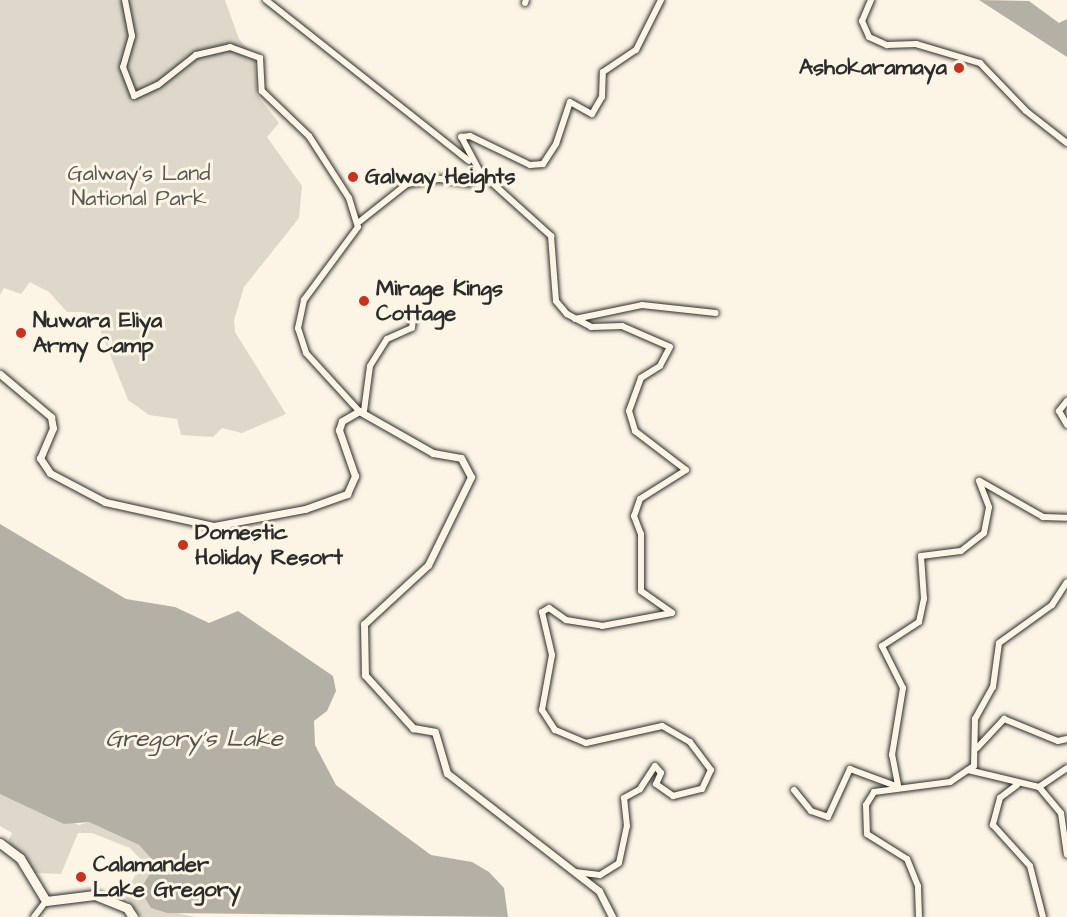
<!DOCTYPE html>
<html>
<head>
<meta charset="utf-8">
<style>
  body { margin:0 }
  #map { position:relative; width:1067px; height:917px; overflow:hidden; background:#fcf5e5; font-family:"Architects Daughter",sans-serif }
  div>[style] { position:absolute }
  .green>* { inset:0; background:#ded8ca }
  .water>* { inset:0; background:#b4b0a5 }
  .roads { filter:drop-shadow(0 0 2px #2b2b2b) drop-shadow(0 0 2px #2b2b2b) }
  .minor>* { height:6px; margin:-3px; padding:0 3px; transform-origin:3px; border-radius:3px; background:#fcf5e5 }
  .tertiary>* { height:7px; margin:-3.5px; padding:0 3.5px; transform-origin:3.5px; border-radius:3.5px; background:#fcf5e5 }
  .trunk>* { height:9px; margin:-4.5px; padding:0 4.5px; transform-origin:4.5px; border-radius:4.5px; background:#fcf5e5 }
  .dots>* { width:16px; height:16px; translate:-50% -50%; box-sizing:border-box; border:3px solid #fcf5e5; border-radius:50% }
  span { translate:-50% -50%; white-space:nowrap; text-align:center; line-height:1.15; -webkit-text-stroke:6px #fcf5e5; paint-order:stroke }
  .poi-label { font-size:22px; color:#2b2b2b; font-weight:700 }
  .right { translate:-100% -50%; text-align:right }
  .left { translate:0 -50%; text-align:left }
  .park-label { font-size:22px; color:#585653 }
  .water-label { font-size:24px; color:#545350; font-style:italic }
</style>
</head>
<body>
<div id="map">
  <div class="green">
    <div style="clip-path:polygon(0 0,225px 0,239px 39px,254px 55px,257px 95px,279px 123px,267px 137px,302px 186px,299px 218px,244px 287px,234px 320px,235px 332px,286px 414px,242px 433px,222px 428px,213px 437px,181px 435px,177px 419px,149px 415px,128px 400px,100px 329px,85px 312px,67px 312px,49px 292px,30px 282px,21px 294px,4px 288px,0 295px)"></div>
    <div style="clip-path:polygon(0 794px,79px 825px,89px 822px,139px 845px,156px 864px,144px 897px,151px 908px,196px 917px,141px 917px,124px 895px,143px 862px,130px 848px,92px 833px,78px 833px,61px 874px,34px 873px,8px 841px,12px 833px,0 826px)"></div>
  </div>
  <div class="water">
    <div style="clip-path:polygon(979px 0,1029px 1px,1059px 23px,1067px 19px,1067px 57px)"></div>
    <div style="clip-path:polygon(0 524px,126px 599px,175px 607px,209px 623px,238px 611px,333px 676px,336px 691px,327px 711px,314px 721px,315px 745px,336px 785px,431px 855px,472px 862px,489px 872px,504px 888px,508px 917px,167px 913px,151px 908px,144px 897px,143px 885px,156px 864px,139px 845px,89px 822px,64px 824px,0 794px)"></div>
  </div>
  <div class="roads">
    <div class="minor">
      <div style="left:125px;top:0;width:37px;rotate:79deg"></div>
      <div style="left:132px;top:36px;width:32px;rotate:106deg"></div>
      <div style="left:123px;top:67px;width:31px;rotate:69deg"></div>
      <div style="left:134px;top:96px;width:26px;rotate:-25deg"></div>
      <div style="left:158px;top:85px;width:48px;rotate:-38.3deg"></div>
      <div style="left:196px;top:55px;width:35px;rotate:-13deg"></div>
      <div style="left:230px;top:47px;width:32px;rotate:20deg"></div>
      <div style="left:260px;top:58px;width:33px;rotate:87deg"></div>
      <div style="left:262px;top:91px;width:65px;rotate:43.8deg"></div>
      <div style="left:309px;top:136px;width:74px;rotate:57.2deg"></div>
      <div style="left:349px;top:198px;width:30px;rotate:73deg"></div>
      <div style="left:358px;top:227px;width:91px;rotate:126.5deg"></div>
      <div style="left:304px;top:300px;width:29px;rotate:102deg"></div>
      <div style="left:298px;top:328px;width:26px;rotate:72deg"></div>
      <div style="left:306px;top:353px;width:79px;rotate:47.6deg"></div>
      <div style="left:266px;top:0;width:259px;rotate:38.4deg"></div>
      <div style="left:871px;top:0;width:23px;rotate:113deg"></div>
      <div style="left:862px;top:21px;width:17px;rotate:66deg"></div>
      <div style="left:869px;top:37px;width:20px;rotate:24deg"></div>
      <div style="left:887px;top:45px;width:29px;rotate:-2deg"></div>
      <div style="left:916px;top:44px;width:67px;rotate:16.5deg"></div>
      <div style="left:980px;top:63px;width:66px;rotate:46.2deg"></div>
      <div style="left:1026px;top:111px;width:52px;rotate:38deg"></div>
      <div style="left:525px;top:3px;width:3px;rotate:-72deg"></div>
      <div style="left:480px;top:172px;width:96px;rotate:42deg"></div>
      <div style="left:551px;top:236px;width:65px;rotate:85.6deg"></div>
      <div style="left:556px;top:301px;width:17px;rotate:50deg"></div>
      <div style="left:567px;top:314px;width:27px;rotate:28deg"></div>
      <div style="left:591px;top:327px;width:31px;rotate:-2deg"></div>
      <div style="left:622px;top:326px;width:52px;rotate:23.6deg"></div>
      <div style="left:670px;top:347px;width:21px;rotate:118deg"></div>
      <div style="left:660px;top:366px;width:22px;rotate:148deg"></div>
      <div style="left:641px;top:378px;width:35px;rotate:110deg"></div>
      <div style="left:629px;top:411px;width:21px;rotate:73deg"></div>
      <div style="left:635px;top:431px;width:64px;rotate:37.4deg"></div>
      <div style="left:686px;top:470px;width:54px;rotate:147.8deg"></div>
      <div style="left:640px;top:499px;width:18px;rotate:109deg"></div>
      <div style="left:634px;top:516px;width:19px;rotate:69deg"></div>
      <div style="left:641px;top:534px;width:57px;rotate:90deg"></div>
      <div style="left:641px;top:591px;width:38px;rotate:35deg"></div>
      <div style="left:359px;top:222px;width:61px;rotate:-38.4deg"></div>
      <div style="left:407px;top:184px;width:33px;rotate:-9deg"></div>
      <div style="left:440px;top:179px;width:30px;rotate:8deg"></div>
      <div style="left:470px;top:183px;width:15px;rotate:-48deg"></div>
      <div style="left:480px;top:172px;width:40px;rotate:-118deg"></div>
      <div style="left:461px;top:137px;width:9px;rotate:-6deg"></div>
      <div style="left:470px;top:136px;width:67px;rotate:25.8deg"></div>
      <div style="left:530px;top:165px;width:13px;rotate:-4deg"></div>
      <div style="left:543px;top:164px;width:24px;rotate:-57deg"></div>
      <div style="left:556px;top:144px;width:44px;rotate:-71.6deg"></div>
      <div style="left:570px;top:102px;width:25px;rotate:29deg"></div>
      <div style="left:592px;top:114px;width:20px;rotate:-60deg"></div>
      <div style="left:602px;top:97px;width:25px;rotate:-88deg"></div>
      <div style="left:603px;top:72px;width:40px;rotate:-34deg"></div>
      <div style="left:636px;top:50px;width:56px;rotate:-63.4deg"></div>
      <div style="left:575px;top:319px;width:68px;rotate:-11.8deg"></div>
      <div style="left:642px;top:305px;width:74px;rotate:6.2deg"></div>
      <div style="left:1067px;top:401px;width:13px;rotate:129deg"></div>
      <div style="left:1059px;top:411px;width:16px;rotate:60deg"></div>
      <div style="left:364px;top:411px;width:45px;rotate:-82.4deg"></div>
      <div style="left:370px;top:366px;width:32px;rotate:-58deg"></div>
      <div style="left:387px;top:339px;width:27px;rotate:-24deg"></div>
      <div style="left:412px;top:328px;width:16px;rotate:-83deg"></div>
      <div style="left:980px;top:481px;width:73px;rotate:29.7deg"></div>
      <div style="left:1043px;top:517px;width:24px;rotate:2deg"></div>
      <div style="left:977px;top:748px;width:40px;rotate:-47deg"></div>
      <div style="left:1004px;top:719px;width:58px;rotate:22.2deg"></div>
      <div style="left:1058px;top:741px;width:9px;rotate:-13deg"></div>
      <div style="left:968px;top:770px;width:73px;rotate:13.5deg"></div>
      <div style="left:1039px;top:787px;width:34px;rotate:-34deg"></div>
      <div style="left:898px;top:785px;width:31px;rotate:-101deg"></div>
      <div style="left:892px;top:755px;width:68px;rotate:-80.7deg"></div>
      <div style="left:903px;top:688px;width:47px;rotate:-116.6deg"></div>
      <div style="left:882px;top:646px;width:44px;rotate:-33deg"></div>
      <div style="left:919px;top:622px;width:24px;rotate:-78deg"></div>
      <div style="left:924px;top:599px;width:43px;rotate:-94deg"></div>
      <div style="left:921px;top:556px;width:40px;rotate:-7.1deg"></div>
      <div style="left:961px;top:551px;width:29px;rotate:-38deg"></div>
      <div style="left:984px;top:533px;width:26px;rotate:-79deg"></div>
      <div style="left:989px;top:507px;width:28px;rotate:-111deg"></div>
      <div style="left:1017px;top:785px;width:21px;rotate:143deg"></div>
      <div style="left:1000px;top:798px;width:28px;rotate:105deg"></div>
      <div style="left:993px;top:825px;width:55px;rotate:47.9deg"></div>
      <div style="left:1030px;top:866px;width:53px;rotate:75.7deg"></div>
      <div style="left:1039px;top:787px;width:34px;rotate:50deg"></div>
      <div style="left:1061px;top:813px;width:42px;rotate:81.9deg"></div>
      <div style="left:794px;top:790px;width:27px;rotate:51deg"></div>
      <div style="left:811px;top:811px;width:18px;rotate:19deg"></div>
      <div style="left:828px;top:817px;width:53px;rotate:-65.4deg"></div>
      <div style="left:850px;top:769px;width:49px;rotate:20.3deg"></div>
      <div style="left:575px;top:872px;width:25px;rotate:7deg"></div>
      <div style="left:600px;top:875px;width:22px;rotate:-32deg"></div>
      <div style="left:619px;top:863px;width:38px;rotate:-78deg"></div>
      <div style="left:627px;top:826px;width:28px;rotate:-96deg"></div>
      <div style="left:624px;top:798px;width:18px;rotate:-29deg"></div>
      <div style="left:640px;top:789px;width:27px;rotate:-57deg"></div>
      <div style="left:655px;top:766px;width:9px;rotate:49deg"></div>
      <div style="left:661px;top:773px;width:12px;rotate:114deg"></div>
      <div style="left:656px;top:784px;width:21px;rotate:35deg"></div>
      <div style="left:673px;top:796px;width:30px;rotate:-14deg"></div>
      <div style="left:702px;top:789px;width:21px;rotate:-65deg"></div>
      <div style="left:711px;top:770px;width:35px;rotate:-127deg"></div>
      <div style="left:690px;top:742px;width:32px;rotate:-150deg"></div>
      <div style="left:662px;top:726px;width:78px;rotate:167.4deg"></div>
      <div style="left:586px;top:743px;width:34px;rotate:-157deg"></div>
      <div style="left:555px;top:730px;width:24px;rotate:-123deg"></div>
      <div style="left:542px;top:710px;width:56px;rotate:-79.7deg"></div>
      <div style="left:552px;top:655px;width:44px;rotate:-103.1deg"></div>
      <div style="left:542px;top:612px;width:8px;rotate:-30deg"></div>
      <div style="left:549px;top:608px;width:21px;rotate:35deg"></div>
      <div style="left:566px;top:620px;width:36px;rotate:9deg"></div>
      <div style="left:602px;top:626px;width:71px;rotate:-10.5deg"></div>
      <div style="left:34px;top:917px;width:20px;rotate:-53deg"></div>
      <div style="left:919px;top:917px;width:31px;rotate:-92deg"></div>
      <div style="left:918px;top:886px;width:29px;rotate:-112deg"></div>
      <div style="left:907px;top:859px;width:47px;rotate:-148deg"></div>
      <div style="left:867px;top:834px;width:29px;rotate:-92deg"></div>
      <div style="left:866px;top:805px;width:15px;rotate:-58deg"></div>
      <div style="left:874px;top:792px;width:77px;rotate:-7.5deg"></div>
      <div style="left:950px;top:782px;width:29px;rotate:-34deg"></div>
      <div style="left:974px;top:766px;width:47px;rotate:-88.8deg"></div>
      <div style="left:975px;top:719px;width:37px;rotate:-61deg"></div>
      <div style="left:993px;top:687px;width:44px;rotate:-82.2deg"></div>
      <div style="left:999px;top:643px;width:65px;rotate:-35.6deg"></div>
      <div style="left:1052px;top:605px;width:27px;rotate:-57deg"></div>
    </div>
    <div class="tertiary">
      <div style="left:0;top:374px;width:67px;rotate:40.1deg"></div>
      <div style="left:51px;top:417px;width:11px;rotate:80deg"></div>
      <div style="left:53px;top:428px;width:33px;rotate:113deg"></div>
      <div style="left:40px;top:458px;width:18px;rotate:56deg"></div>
      <div style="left:50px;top:473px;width:62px;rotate:27.8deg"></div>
      <div style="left:105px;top:502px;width:112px;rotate:12.4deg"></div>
      <div style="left:214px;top:526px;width:93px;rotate:-10.6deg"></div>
      <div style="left:305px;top:509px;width:45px;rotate:-19.7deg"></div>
      <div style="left:347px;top:494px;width:20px;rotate:-66deg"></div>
      <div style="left:355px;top:476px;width:49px;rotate:-109.2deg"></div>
      <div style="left:339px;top:430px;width:9px;rotate:-72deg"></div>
      <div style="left:342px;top:421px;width:20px;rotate:-30deg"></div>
      <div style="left:359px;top:411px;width:85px;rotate:29.6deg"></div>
      <div style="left:433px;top:453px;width:28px;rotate:10deg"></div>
      <div style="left:461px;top:458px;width:21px;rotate:62deg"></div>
      <div style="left:471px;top:477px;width:98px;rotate:116deg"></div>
      <div style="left:428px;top:565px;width:87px;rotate:137.3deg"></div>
      <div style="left:364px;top:624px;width:51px;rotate:88.9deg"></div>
      <div style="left:365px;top:675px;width:72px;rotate:47.8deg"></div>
      <div style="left:413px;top:728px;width:22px;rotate:10deg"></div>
      <div style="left:435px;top:732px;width:43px;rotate:73.7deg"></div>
      <div style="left:447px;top:773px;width:192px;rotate:37.8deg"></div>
      <div style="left:599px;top:891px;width:29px;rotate:63deg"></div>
    </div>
    <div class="trunk">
      <div style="left:0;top:843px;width:25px;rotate:37deg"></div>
      <div style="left:20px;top:858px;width:50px;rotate:58.8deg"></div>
      <div style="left:46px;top:901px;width:49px;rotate:-7deg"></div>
      <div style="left:95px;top:895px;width:35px;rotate:22deg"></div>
      <div style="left:127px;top:908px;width:11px;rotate:56deg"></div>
    </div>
  </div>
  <div class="dots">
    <div style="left:959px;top:68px;background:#c8321e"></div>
    <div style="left:353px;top:177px;background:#c8321e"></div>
    <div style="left:364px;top:301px;background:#c8321e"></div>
    <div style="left:21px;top:333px;background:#c8321e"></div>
    <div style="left:183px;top:545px;background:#c8321e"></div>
    <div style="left:81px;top:877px;background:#c8321e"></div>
  </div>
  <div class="poi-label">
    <span class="right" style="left:947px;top:68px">Ashokaramaya</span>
    <span class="left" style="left:365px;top:177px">Galway Heights</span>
    <span class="left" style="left:376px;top:301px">Mirage Kings<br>Cottage</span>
    <span class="left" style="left:33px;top:333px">Nuwara Eliya<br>Army Camp</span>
    <span class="left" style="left:195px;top:545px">Domestic<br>Holiday Resort</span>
    <span class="left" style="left:93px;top:877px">Calamander<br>Lake Gregory</span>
  </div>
  <div class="park-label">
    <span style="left:139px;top:186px">Galway's Land<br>National Park</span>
  </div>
  <div class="water-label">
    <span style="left:194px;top:740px">Gregory's Lake</span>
  </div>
</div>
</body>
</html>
